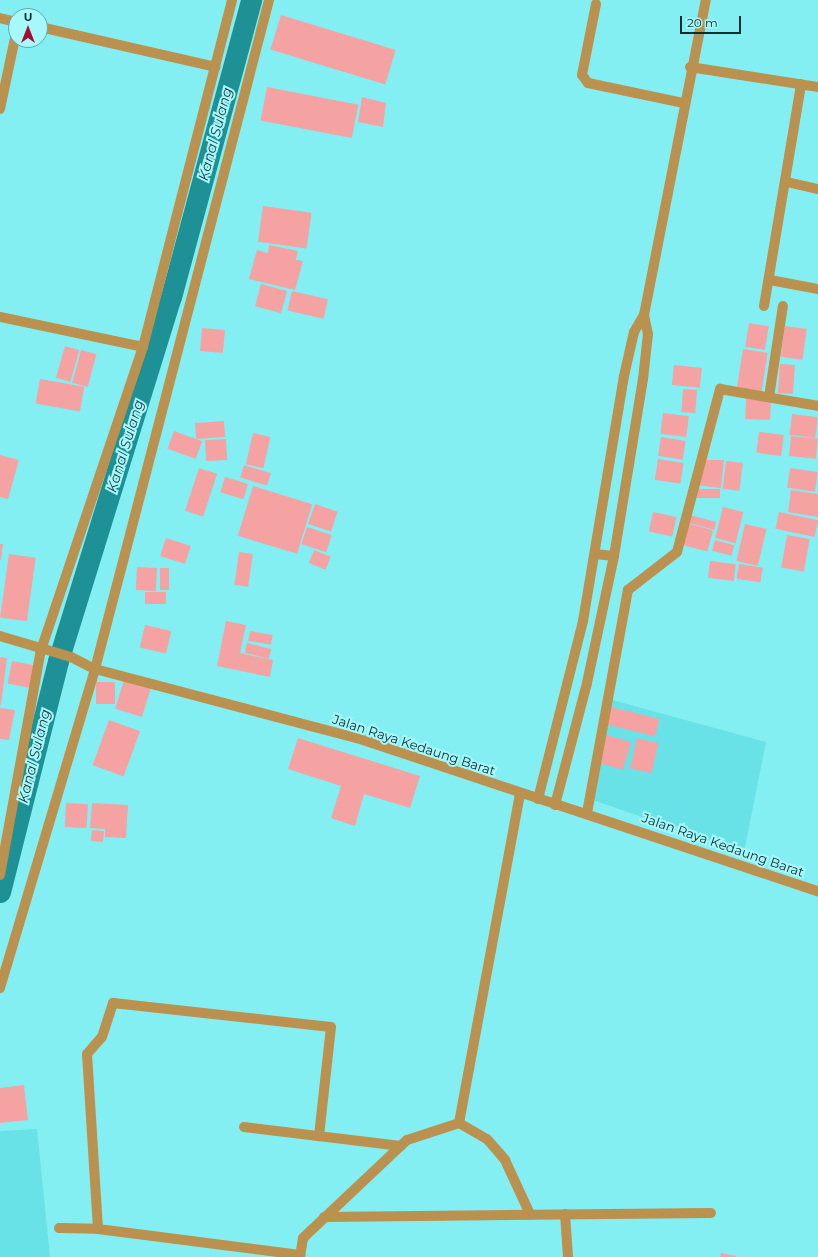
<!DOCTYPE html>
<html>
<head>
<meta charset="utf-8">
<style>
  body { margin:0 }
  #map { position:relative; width:818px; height:1257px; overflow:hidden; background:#83eff3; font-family:Montserrat,sans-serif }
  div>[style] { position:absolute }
  .built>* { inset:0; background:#68e2e6 }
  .canal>* { height:21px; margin:-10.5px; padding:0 10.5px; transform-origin:10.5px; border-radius:10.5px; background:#1d9195 }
  .building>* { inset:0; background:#f5a2a3; transform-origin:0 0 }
  .minor>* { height:10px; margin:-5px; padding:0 5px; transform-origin:5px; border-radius:5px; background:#ba914e }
  .tertiary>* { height:10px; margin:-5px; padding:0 5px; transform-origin:5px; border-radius:5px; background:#ba914e }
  span { translate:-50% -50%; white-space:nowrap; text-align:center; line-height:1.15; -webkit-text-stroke:4px #a6f8fb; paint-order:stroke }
  .street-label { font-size:13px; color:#0a2e2f }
  .water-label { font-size:14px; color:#224243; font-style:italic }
  .north { position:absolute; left:8px; top:8px; width:40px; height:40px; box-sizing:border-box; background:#a6f8fb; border:1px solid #68a7a9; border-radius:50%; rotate:0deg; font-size:11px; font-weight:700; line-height:16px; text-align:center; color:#0a2e2f }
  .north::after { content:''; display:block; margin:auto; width:14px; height:18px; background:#a70d2f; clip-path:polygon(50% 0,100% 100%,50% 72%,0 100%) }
  .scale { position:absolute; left:680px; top:16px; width:61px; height:18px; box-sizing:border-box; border:2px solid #0a2e2f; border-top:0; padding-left:5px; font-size:12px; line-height:14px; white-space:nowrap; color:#0a2e2f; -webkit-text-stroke:3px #a6f8fb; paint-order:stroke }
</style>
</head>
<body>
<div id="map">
  <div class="built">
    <div style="clip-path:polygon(605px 698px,766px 742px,744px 852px,587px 798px)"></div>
    <div style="clip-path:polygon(37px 1129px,50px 1257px,0 1257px,0 1131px)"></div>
  </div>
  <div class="canal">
    <div style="left:0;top:892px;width:238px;rotate:-75.9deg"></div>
    <div style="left:58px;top:661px;width:381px;rotate:-72.8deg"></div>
    <div style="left:171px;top:297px;width:308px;rotate:-74.9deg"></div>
  </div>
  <div class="building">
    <div style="left:281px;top:15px;width:120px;height:36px;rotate:17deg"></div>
    <div style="left:267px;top:87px;width:93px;height:34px;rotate:11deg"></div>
    <div style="clip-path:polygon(362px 97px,386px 103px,383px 127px,358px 122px)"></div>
    <div style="left:263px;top:206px;width:49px;height:36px;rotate:8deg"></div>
    <div style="clip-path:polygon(269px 245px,298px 251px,296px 260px,303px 261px,295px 290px,249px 279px,257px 250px,268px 253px)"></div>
    <div style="left:261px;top:284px;width:27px;height:23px;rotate:15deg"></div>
    <div style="left:292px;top:291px;width:37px;height:20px;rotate:13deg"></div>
    <div style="left:749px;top:323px;width:20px;height:24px;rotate:9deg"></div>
    <div style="left:785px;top:326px;width:22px;height:31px;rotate:8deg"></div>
    <div style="left:202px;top:328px;width:23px;height:23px;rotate:5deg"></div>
    <div style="left:65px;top:346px;width:15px;height:33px;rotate:16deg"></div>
    <div style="left:743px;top:349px;width:25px;height:40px;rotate:9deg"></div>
    <div style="left:81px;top:350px;width:16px;height:34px;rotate:15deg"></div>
    <div style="left:780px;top:364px;width:15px;height:29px;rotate:4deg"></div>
    <div style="left:674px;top:365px;width:28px;height:20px;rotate:6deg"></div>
    <div style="left:40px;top:379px;width:45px;height:25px;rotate:10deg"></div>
    <div style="left:683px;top:389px;width:14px;height:23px;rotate:4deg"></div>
    <div style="left:746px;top:399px;width:25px;height:20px;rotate:2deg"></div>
    <div style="left:663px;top:413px;width:26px;height:21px;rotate:7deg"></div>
    <div style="left:792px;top:414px;width:26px;height:21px;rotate:7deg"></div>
    <div style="left:224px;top:421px;width:16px;height:29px;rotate:86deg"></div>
    <div style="left:174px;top:431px;width:30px;height:19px;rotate:20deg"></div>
    <div style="left:759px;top:432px;width:25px;height:21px;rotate:7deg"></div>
    <div style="left:253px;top:433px;width:18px;height:32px;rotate:13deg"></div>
    <div style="left:791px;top:436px;width:27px;height:20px;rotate:6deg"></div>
    <div style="left:661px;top:437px;width:25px;height:19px;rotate:9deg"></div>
    <div style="left:226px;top:439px;width:21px;height:21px;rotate:87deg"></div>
    <div style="clip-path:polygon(0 455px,19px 460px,8px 499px,0 497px)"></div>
    <div style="left:658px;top:459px;width:26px;height:21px;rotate:9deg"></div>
    <div style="clip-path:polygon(704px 460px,724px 460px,721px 488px,696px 485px)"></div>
    <div style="left:726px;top:461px;width:17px;height:28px;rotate:7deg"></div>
    <div style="left:244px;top:465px;width:28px;height:13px;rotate:17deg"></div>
    <div style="left:199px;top:468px;width:19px;height:45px;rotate:18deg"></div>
    <div style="left:790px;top:468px;width:28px;height:20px;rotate:8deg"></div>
    <div style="left:225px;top:477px;width:24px;height:16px;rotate:17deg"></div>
    <div style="left:253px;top:486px;width:62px;height:52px;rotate:17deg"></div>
    <div style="left:697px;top:489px;width:23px;height:9px"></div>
    <div style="clip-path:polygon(791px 490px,818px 494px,818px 517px,788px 512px)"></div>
    <div style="left:315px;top:504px;width:24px;height:21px;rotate:19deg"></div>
    <div style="left:723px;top:507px;width:21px;height:32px;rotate:14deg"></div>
    <div style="left:653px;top:512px;width:24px;height:20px;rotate:12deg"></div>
    <div style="left:779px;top:512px;width:40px;height:17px;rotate:12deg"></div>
    <div style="left:690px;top:515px;width:27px;height:8px;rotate:15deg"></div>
    <div style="left:686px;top:523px;width:28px;height:22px;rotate:15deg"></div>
    <div style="left:745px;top:524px;width:22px;height:38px;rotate:13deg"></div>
    <div style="left:307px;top:527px;width:26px;height:18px;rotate:18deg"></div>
    <div style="left:787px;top:535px;width:23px;height:33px;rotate:10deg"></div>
    <div style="left:166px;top:538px;width:26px;height:19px;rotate:18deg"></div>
    <div style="left:715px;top:540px;width:20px;height:11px;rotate:15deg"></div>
    <div style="clip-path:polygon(0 544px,3px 544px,1px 560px,0 560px)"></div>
    <div style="left:314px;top:550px;width:18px;height:14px;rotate:22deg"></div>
    <div style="left:239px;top:552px;width:14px;height:33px;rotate:8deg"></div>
    <div style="left:9px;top:554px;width:27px;height:64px;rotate:8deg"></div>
    <div style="left:710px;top:561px;width:26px;height:17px;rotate:7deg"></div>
    <div style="left:739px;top:564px;width:24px;height:15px;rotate:9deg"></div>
    <div style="left:137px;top:567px;width:20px;height:23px;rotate:3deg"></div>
    <div style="left:160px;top:568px;width:9px;height:22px"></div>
    <div style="left:145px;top:592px;width:21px;height:12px"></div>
    <div style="clip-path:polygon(226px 621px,246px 625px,240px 653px,273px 660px,270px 677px,217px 666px)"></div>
    <div style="left:145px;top:625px;width:27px;height:23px;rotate:13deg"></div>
    <div style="left:250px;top:631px;width:23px;height:10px;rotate:10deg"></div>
    <div style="left:247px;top:643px;width:25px;height:10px;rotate:14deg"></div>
    <div style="clip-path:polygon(0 657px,7px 658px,1px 705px,0 705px)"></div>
    <div style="left:12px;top:661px;width:25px;height:23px;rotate:11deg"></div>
    <div style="left:124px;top:680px;width:28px;height:30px;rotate:17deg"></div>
    <div style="left:96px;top:682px;width:19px;height:22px"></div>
    <div style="left:611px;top:707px;width:50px;height:18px;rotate:14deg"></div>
    <div style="clip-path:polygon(0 708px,15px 710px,9px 740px,0 739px)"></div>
    <div style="left:109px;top:720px;width:33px;height:48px;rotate:20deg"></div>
    <div style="left:607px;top:735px;width:25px;height:29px;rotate:16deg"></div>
    <div style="clip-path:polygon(298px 738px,420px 776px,410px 808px,364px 794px,355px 826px,331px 818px,341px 786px,288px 769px)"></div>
    <div style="left:637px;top:738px;width:22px;height:31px;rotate:13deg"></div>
    <div style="left:66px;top:803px;width:22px;height:24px;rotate:3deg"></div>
    <div style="clip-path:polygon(92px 803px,128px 805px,126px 838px,105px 837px,105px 829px,90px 828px)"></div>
    <div style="left:92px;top:830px;width:12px;height:11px;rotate:5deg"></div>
    <div style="clip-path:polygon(24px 1085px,28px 1120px,0 1123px,0 1088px)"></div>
    <div style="clip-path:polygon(721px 1253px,736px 1256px,736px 1257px,720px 1257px)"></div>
  </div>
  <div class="minor">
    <div style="left:596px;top:4px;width:72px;rotate:101.2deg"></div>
    <div style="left:582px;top:75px;width:10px;rotate:53deg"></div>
    <div style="left:588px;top:83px;width:98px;rotate:11.8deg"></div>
    <div style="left:0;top:18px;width:16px;rotate:14deg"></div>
    <div style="left:40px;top:27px;width:180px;rotate:12.8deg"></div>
    <div style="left:690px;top:67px;width:130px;rotate:8.9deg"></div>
    <div style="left:0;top:109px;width:78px;rotate:-78.1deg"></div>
    <div style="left:787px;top:182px;width:32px;rotate:13deg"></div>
    <div style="left:770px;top:280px;width:49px;rotate:10.6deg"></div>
    <div style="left:764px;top:306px;width:225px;rotate:-80.5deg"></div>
    <div style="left:0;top:317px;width:146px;rotate:11.8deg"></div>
    <div style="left:769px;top:397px;width:92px;rotate:-81.3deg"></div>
    <div style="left:595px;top:554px;width:19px;rotate:6deg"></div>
    <div style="left:538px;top:799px;width:184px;rotate:-75.8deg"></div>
    <div style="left:583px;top:621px;width:248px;rotate:-80.5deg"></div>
    <div style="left:624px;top:376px;width:45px;rotate:-77.2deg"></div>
    <div style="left:634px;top:332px;width:20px;rotate:-60deg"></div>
    <div style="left:644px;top:315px;width:321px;rotate:-78.9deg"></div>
    <div style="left:555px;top:805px;width:126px;rotate:-75.3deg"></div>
    <div style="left:587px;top:683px;width:130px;rotate:-78deg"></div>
    <div style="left:614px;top:556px;width:179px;rotate:-80.7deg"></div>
    <div style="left:643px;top:379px;width:45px;rotate:-83.7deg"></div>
    <div style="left:648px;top:334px;width:19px;rotate:-102deg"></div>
    <div style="left:587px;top:813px;width:227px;rotate:-79.6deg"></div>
    <div style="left:628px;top:590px;width:62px;rotate:-37.8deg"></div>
    <div style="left:677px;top:552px;width:169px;rotate:-75.2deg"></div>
    <div style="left:720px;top:389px;width:99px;rotate:9.8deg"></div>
    <div style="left:0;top:875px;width:229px;rotate:-79.7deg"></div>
    <div style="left:41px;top:650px;width:320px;rotate:-71.4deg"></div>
    <div style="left:143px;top:347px;width:358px;rotate:-75.6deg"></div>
    <div style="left:0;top:988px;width:333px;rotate:-73.4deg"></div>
    <div style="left:95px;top:669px;width:691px;rotate:-75.42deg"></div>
    <div style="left:459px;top:1123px;width:335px;rotate:-79.5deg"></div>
    <div style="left:244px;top:1127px;width:158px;rotate:6.9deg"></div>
    <div style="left:565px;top:1214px;width:43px;rotate:86deg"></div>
    <div style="left:324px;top:1217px;width:387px;rotate:-0.6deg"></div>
    <div style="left:59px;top:1228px;width:39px;rotate:1deg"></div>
    <div style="left:98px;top:1229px;width:204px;rotate:7.3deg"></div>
    <div style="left:98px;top:1229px;width:175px;rotate:-93.6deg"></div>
    <div style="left:87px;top:1054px;width:23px;rotate:-49deg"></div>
    <div style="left:102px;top:1037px;width:36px;rotate:-72deg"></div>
    <div style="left:113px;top:1003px;width:219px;rotate:6.3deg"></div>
    <div style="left:331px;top:1027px;width:110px;rotate:96.3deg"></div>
    <div style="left:300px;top:1257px;width:19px;rotate:-81deg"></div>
    <div style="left:303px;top:1238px;width:143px;rotate:-43.3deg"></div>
    <div style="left:407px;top:1140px;width:55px;rotate:-18.1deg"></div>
    <div style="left:459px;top:1123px;width:32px;rotate:30deg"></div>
    <div style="left:487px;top:1139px;width:28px;rotate:49deg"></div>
    <div style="left:505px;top:1160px;width:60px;rotate:65.2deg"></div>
  </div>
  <div class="tertiary">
    <div style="left:0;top:636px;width:74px;rotate:16.5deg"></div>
    <div style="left:71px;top:657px;width:27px;rotate:27deg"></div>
    <div style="left:95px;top:669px;width:271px;rotate:14.8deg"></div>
    <div style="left:357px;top:738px;width:486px;rotate:18.4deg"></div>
  </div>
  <div class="street-label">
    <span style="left:414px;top:745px;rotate:18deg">Jalan Raya Kedaung Barat</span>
    <span style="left:723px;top:845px;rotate:19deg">Jalan Raya Kedaung Barat</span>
  </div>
  <div class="water-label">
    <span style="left:215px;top:134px;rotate:-75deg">Kanal Sulang</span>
    <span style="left:125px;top:446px;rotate:-73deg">Kanal Sulang</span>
    <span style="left:34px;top:756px;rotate:-76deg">Kanal Sulang</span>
  </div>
  <div class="north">U</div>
  <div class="scale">20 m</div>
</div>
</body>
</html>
